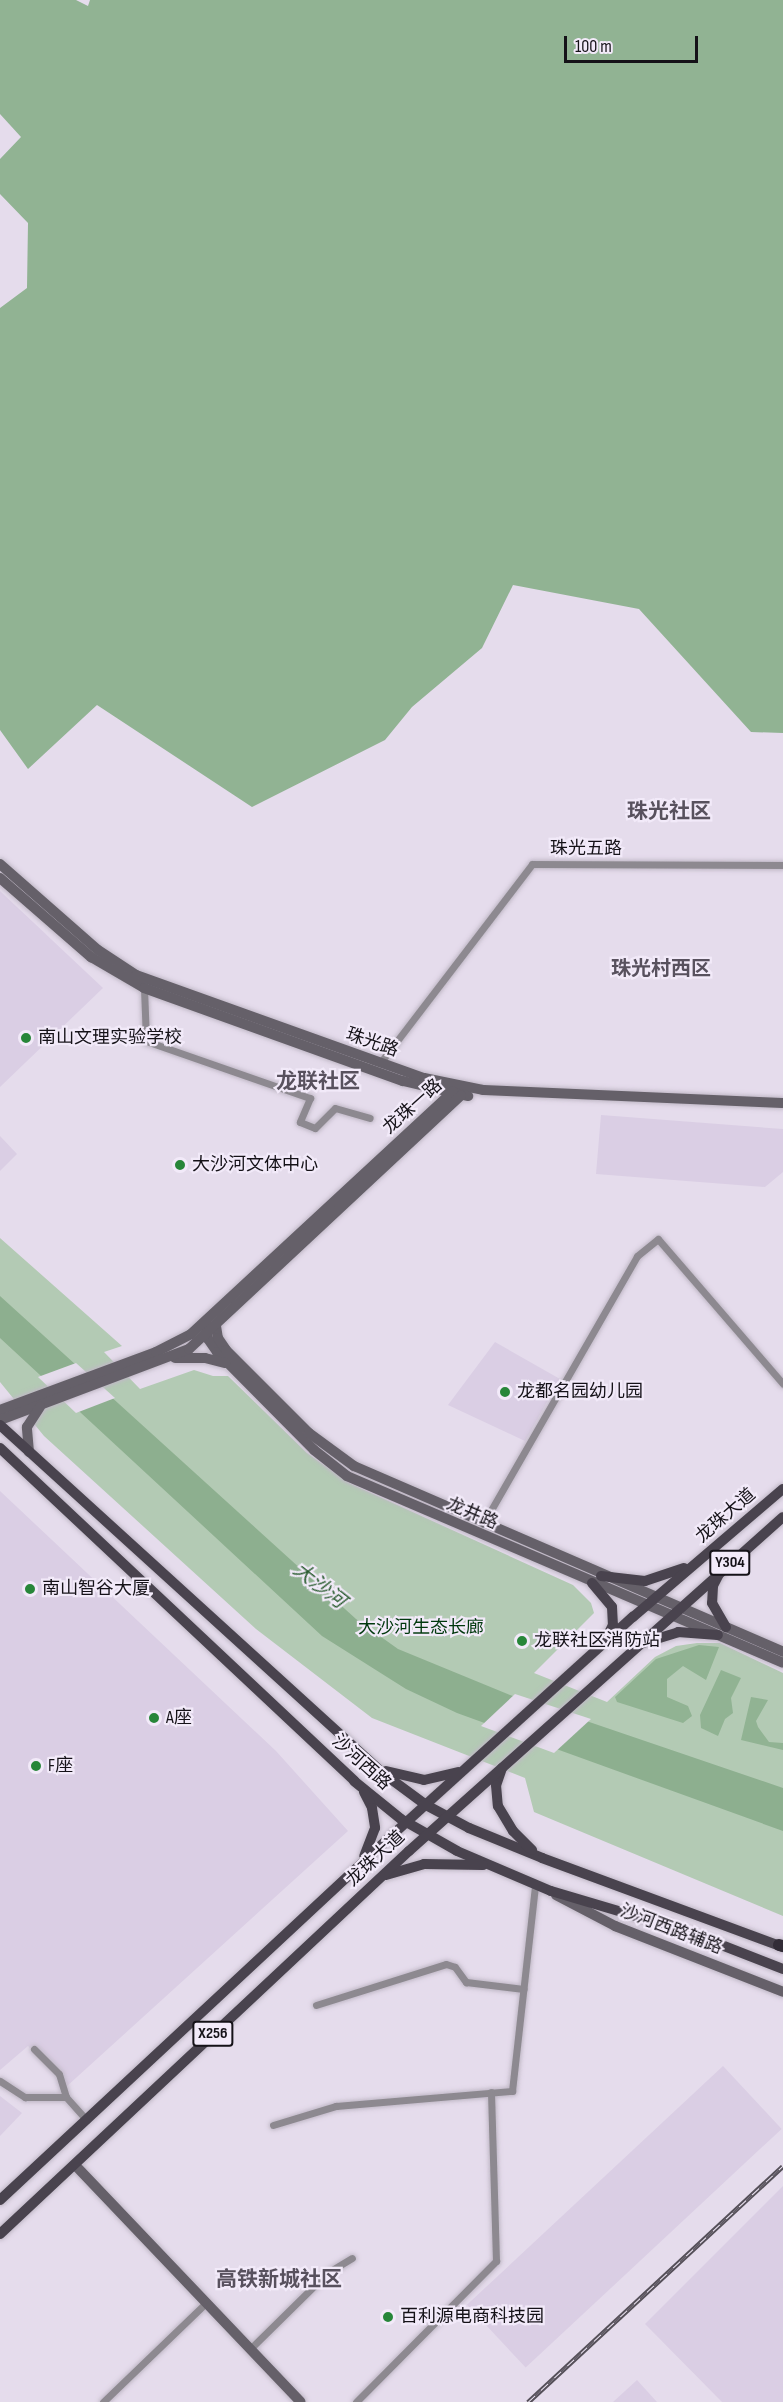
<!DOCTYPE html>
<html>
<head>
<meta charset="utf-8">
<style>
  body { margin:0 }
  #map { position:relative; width:783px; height:2402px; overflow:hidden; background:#e5dcec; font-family:"Sofia Sans Condensed","Noto Sans SC",sans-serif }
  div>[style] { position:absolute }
  .built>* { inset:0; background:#dacee4; transform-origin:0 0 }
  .green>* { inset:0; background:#b3cab4 }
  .forest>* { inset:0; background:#91b393 }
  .water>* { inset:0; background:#8daf8f }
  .pier>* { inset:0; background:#e5dcec }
  .roads { filter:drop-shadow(0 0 2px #c0b8c6) drop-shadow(0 0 2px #c0b8c6) }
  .street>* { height:7px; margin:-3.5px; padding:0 3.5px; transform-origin:3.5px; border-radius:3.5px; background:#8d8990 }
  .secondary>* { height:10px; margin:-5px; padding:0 5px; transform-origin:5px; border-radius:5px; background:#656069 }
  .primary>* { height:10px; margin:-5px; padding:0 5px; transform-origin:5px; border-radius:5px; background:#49434e }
  .highway>* { height:12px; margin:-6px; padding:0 6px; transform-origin:6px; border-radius:6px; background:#322c37 }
  .rail>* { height:5px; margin-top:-2.5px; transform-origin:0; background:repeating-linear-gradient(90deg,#f2eaf9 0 9px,#555059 0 18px); box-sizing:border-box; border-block:2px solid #555059 }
  .dots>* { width:16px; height:16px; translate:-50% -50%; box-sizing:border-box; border:3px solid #f2eaf9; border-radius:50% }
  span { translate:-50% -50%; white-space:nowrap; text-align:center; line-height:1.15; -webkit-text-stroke:4.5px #f2eaf9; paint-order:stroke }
  .shield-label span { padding:2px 4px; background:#f2eaf9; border:2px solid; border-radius:4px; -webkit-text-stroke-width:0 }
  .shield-label { font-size:16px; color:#151218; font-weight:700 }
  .street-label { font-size:18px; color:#151218 }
  .poi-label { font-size:18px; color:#151218 }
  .left { translate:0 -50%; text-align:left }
  .park-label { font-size:18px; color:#00380d }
  .neighbourhood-label { font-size:20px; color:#58515e; font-weight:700 }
  .water-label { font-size:20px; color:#2b5d31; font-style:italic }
  .quarter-label { font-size:21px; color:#58515e; font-weight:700 }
  .scale { position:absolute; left:564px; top:36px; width:134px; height:27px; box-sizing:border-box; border:3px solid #151218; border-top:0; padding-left:8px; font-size:18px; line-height:21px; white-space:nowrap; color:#151218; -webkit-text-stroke:4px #f2eaf9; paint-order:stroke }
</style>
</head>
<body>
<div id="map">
  <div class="built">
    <div style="clip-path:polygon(0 891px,103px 988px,0 1087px)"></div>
    <div style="clip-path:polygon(601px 1115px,783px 1129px,783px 1172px,765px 1187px,596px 1174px)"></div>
    <div style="clip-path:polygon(0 1136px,17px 1154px,0 1171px)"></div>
    <div style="clip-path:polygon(495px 1342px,560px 1379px,525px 1441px,448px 1405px)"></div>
    <div style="clip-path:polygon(0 1491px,276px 1751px,348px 1831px,66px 2087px,28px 2046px,0 2070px)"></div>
    <div style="left:723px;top:2066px;width:86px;height:350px;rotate:47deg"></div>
    <div style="clip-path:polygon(0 2096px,22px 2113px,0 2136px)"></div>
    <div style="clip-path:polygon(783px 2186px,783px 2402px,722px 2402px,645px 2324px)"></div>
    <div style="clip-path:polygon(637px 2380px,657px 2402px,613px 2402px)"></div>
  </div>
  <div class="green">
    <div style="clip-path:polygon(0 1238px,122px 1346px,104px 1352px,140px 1389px,194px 1370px,213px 1376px,228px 1376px,307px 1453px,349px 1483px,573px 1585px,591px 1603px,594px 1613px,534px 1673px,607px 1702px,655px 1657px,676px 1646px,697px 1643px,720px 1643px,783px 1673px,783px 1916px,534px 1812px,525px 1778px,372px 1718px,256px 1629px,44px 1436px,0 1382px)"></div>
  </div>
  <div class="forest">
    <div style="clip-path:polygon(0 0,76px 0,88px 6px,90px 0,783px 0,783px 733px,751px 732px,639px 609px,513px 585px,482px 648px,412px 707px,385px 740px,252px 807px,97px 705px,28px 769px,0 730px,0 308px,27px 288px,28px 223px,0 194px,0 159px,21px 137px,0 114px)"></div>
    <div style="clip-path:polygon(699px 1645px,719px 1647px,706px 1680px,683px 1666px,667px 1679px,667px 1697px,688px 1706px,692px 1716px,683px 1723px,617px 1702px,615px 1697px,656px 1659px)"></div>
    <div style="clip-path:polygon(721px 1670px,741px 1678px,731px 1698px,733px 1713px,725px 1719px,718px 1736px,701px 1728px,700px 1715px)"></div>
    <div style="clip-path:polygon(751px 1697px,768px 1700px,756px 1721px,758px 1727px,769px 1742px,783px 1743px,783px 1750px,741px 1740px)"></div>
  </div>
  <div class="water">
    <div style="clip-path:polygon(0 1296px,356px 1619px,398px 1649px,510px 1695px,783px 1788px,783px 1831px,457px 1713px,406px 1689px,322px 1636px,0 1338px)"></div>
  </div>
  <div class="pier">
    <div style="clip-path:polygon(76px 1363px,115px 1398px,76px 1413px,38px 1377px)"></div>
    <div style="clip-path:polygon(515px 1694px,591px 1719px,554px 1753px,481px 1726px)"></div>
  </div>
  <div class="roads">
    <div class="street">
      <div style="left:144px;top:988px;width:53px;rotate:87.8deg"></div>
      <div style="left:146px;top:1041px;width:174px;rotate:19.2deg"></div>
      <div style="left:310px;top:1098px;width:26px;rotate:113deg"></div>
      <div style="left:300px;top:1122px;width:16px;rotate:22deg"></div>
      <div style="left:315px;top:1128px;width:28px;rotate:-45deg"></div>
      <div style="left:335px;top:1108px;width:36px;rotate:16deg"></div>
      <div style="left:380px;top:1063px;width:250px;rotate:-52.6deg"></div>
      <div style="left:532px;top:864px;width:251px;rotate:0.2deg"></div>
      <div style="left:483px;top:1524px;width:309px;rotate:-60.1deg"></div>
      <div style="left:637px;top:1256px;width:27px;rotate:-39deg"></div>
      <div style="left:658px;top:1239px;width:191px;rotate:49.2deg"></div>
      <div style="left:316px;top:2005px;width:136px;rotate:-17.5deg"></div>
      <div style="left:446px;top:1964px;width:9px;rotate:18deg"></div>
      <div style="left:455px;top:1967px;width:19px;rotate:54deg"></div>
      <div style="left:466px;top:1982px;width:58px;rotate:6.9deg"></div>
      <div style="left:34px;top:2049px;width:35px;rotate:45deg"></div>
      <div style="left:59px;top:2074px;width:24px;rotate:73deg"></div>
      <div style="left:66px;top:2097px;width:31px;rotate:48deg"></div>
      <div style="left:0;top:2081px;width:30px;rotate:33deg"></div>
      <div style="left:25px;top:2097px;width:41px"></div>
      <div style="left:273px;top:2125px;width:66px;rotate:-16.8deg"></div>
      <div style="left:336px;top:2106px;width:177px;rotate:-4.9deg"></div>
      <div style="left:512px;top:2091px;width:207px;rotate:-83.6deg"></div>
      <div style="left:250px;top:2349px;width:108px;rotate:-44.6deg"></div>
      <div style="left:327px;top:2273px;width:29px;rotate:-31deg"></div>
      <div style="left:103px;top:2402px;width:143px;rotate:-43.9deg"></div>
      <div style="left:356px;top:2402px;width:199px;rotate:-45.2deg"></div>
      <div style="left:496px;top:2261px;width:169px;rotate:-91.7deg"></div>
    </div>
    <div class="secondary">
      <div style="left:0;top:864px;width:130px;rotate:41.3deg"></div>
      <div style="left:98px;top:950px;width:45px;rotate:33.3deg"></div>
      <div style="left:136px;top:975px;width:306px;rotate:19.7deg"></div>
      <div style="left:424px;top:1078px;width:60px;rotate:11.5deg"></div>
      <div style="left:483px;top:1090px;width:300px;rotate:2.5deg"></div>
      <div style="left:0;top:878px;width:121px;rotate:41deg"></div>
      <div style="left:91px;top:957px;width:61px;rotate:30.3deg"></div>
      <div style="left:144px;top:988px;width:275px;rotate:19.8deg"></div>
      <div style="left:403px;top:1081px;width:67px;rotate:13deg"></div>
      <div style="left:206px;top:1321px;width:18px;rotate:84deg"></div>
      <div style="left:208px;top:1339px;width:16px;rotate:55deg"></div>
      <div style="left:217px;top:1352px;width:138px;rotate:45.3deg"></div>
      <div style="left:314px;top:1450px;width:42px;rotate:38.2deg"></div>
      <div style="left:347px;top:1476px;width:474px;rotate:23.2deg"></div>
      <div style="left:216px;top:1326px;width:12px;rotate:81deg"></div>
      <div style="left:218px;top:1338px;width:14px;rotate:56deg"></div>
      <div style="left:226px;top:1350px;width:117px;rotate:45deg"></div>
      <div style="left:309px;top:1433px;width:56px;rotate:36.3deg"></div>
      <div style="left:354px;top:1466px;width:468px;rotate:23.4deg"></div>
      <div style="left:175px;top:1358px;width:30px"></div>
      <div style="left:205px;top:1358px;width:21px;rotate:14deg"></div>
      <div style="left:0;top:1410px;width:166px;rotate:-20.4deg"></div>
      <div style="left:156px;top:1352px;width:39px;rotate:-27deg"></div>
      <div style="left:191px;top:1334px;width:357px;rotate:-42.8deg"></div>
      <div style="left:0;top:1420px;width:202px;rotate:-20.6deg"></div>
      <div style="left:189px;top:1349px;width:372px;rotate:-43deg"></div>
      <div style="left:29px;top:1452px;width:25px;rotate:-95deg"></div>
      <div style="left:27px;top:1427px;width:24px;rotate:-57deg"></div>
      <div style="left:556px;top:1895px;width:67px;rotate:27.7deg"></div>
      <div style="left:615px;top:1926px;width:180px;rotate:21.4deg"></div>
      <div style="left:75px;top:2165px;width:327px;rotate:46.4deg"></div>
    </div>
    <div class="primary">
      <div style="left:0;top:1425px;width:519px;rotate:42.27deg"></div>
      <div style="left:384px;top:1774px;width:52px;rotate:36.4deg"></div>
      <div style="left:426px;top:1805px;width:49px;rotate:28.1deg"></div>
      <div style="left:469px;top:1828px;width:79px;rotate:22.3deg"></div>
      <div style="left:542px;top:1858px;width:257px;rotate:20.3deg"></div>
      <div style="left:0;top:1448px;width:486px;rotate:43.2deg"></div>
      <div style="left:354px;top:1781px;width:60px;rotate:39deg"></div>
      <div style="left:401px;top:1819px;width:64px;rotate:29.7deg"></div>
      <div style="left:457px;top:1851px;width:102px;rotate:23.1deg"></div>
      <div style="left:551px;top:1891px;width:138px;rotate:16.5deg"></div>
      <div style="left:683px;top:1930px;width:107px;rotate:21.3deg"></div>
      <div style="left:601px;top:1576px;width:44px;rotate:6.5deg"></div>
      <div style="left:645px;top:1581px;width:41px;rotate:-18.4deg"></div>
      <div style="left:718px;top:1576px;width:11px;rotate:117deg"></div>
      <div style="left:713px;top:1586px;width:17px;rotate:93deg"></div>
      <div style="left:712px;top:1603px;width:28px;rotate:60deg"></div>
      <div style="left:592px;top:1583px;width:31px;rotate:50deg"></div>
      <div style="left:612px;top:1607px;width:18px;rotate:87deg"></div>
      <div style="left:613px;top:1625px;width:16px;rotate:117deg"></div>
      <div style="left:643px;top:1643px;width:37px;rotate:-17deg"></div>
      <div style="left:678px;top:1632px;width:40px;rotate:4.3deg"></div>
      <div style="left:502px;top:1768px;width:18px;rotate:109deg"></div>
      <div style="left:496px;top:1785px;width:21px;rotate:85deg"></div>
      <div style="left:498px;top:1806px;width:29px;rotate:59deg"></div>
      <div style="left:513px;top:1831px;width:27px;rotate:45deg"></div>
      <div style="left:386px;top:1771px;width:39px;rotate:13deg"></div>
      <div style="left:424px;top:1780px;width:35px;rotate:-13deg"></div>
      <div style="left:364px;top:1792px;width:18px;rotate:63deg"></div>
      <div style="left:372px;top:1808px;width:20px;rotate:81deg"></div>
      <div style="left:375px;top:1828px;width:30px;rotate:111deg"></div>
      <div style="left:386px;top:1875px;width:40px;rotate:-16deg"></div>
      <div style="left:424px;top:1864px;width:59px;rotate:1deg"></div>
      <div style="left:0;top:2200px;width:533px;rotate:-42.95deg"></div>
      <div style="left:390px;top:1837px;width:328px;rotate:-42.2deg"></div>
      <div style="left:633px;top:1617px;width:197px;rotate:-40.5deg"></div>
      <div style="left:0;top:2234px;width:560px;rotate:-43.12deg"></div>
      <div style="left:409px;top:1851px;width:501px;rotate:-41.77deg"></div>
    </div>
    <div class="highway">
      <div style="left:779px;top:1945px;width:4px;rotate:14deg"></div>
    </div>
  </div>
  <div class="rail">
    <div style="left:528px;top:2402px;width:347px;rotate:-42.8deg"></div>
  </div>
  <div class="dots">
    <div style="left:26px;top:1038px;background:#278639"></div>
    <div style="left:180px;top:1165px;background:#278639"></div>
    <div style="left:505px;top:1392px;background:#278639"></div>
    <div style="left:30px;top:1589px;background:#278639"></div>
    <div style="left:522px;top:1641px;background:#278639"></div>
    <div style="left:154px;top:1718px;background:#278639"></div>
    <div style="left:36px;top:1766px;background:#278639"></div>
    <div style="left:388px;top:2317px;background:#278639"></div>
  </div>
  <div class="shield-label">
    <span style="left:730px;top:1563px">Y304</span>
    <span style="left:213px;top:2034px">X256</span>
  </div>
  <div class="street-label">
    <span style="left:586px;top:849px">珠光五路</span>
    <span style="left:372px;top:1043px;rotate:19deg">珠光路</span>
    <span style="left:413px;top:1107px;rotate:-42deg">龙珠一路</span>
    <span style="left:472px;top:1514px;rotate:23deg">龙井路</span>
    <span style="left:726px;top:1516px;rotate:-41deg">龙珠大道</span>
    <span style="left:361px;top:1763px;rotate:42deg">沙河西路</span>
    <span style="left:376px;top:1859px;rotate:-43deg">龙珠大道</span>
    <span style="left:671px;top:1930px;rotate:21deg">沙河西路辅路</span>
  </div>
  <div class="poi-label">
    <span class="left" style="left:38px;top:1038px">南山文理实验学校</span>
    <span class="left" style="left:192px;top:1165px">大沙河文体中心</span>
    <span class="left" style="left:517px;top:1392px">龙都名园幼儿园</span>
    <span class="left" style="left:42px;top:1589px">南山智谷大厦</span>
    <span class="left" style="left:534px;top:1641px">龙联社区消防站</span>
    <span class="left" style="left:166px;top:1718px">A座</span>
    <span class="left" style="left:48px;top:1766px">F座</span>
    <span class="left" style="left:400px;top:2317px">百利源电商科技园</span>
  </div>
  <div class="park-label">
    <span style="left:421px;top:1628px">大沙河生态长廊</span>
  </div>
  <div class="neighbourhood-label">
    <span style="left:661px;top:969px">珠光村西区</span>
  </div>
  <div class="water-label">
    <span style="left:319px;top:1586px;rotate:38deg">大沙河</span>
  </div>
  <div class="quarter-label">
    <span style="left:669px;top:812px">珠光社区</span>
    <span style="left:318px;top:1082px">龙联社区</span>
    <span style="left:279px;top:2280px">高铁新城社区</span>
  </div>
  <div class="scale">100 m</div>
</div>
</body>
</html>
